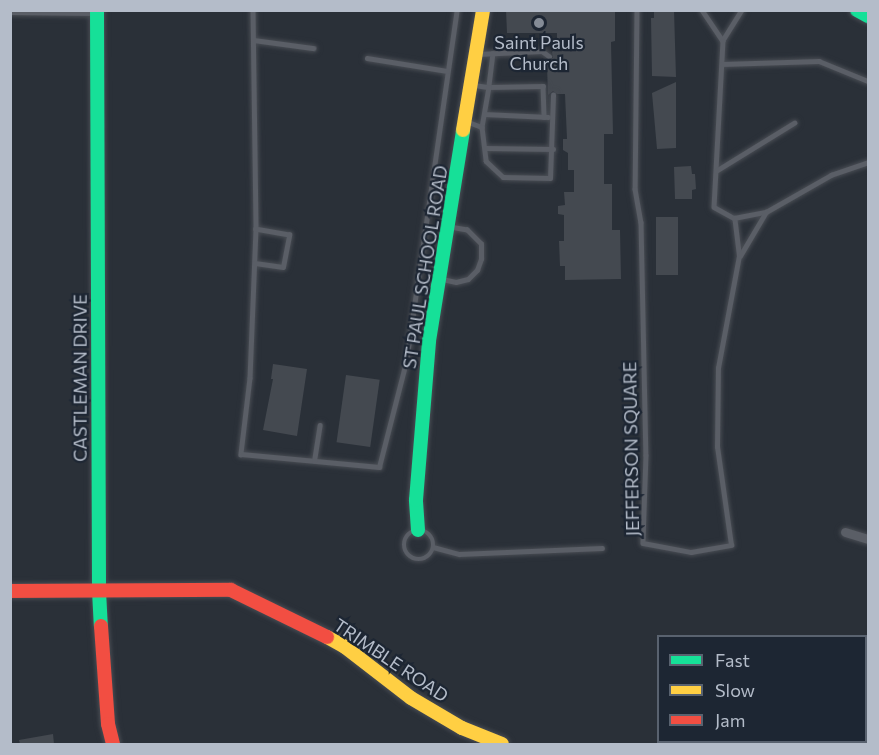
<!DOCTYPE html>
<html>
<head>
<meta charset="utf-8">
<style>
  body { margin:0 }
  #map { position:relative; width:879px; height:755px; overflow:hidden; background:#2a3038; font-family:Commissioner,sans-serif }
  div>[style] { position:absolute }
  .building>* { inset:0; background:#444950; transform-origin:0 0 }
  .roads { filter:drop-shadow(0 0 2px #484c53) drop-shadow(0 0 2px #484c53) }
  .lane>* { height:4.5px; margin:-2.25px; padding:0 2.25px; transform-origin:2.25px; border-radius:2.25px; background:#5a5e66 }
  .lane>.ring { margin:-2.25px; padding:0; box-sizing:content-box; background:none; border:4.5px solid #5a5e66; border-radius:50% }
  .street>* { height:9px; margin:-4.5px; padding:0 4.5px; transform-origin:4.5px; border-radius:4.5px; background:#5a5e66 }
  .fast>* { height:14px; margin:-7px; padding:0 7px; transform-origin:7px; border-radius:7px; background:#16e098 }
  .slow>* { height:14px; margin:-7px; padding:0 7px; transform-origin:7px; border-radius:7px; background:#ffcf43 }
  .jam>* { height:14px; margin:-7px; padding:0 7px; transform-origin:7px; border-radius:7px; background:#f24e42 }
  .dots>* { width:16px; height:16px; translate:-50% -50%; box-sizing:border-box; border:3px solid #1d2633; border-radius:50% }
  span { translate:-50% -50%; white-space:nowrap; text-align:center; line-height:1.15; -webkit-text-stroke:4.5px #1d2633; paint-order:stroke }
  .poi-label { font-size:18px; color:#b4bcc9 }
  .street-label { font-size:18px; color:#b4bcc9 }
  .frame { position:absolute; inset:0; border:12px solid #b4bcc9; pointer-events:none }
  .legend { position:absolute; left:657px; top:635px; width:210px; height:108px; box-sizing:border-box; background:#1d2633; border:2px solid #59626f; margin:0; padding:8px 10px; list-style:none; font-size:18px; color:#b4bcc9 }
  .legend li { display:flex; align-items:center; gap:12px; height:30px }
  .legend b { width:30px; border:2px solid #59626f }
</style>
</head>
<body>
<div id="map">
  <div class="building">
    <div style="clip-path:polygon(506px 10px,615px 12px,615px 41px,611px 42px,613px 134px,604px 134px,604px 184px,612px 184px,612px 230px,620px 230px,621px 279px,565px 280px,565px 266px,560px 266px,559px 241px,564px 241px,564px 215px,558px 214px,558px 206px,565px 205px,564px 192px,574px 192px,574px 170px,568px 170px,568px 153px,563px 150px,563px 139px,567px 139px,565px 94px,557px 94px,553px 91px,548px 95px,547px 66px,543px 62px,553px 58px,552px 52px,557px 47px,557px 33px,507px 33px)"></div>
    <div style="clip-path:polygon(654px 10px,674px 10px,676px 77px,652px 76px,651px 18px,654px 18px)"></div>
    <div style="clip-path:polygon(676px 82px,676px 148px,657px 149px,652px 93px)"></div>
    <div style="clip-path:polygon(691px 166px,692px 174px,695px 174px,696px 189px,692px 190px,692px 199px,675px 199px,674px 167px)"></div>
    <div style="left:656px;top:217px;width:22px;height:58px"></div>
    <div style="clip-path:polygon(273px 364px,307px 369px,297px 436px,263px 430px,273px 379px,271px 379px)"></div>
    <div style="left:346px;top:375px;width:34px;height:68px;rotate:8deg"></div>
    <div style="clip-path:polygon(53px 734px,54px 744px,20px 744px,19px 740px)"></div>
  </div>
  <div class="roads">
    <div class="lane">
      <div style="left:253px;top:10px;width:219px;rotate:89.2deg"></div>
      <div style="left:256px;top:229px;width:149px;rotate:92.3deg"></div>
      <div style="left:250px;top:378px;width:77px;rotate:96.8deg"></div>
      <div style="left:241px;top:454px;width:139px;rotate:5.4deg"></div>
      <div style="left:379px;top:467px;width:108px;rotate:-75.6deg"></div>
      <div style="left:406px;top:362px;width:356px;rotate:-81.8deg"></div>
      <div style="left:637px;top:10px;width:179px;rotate:90.6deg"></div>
      <div style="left:635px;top:189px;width:34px;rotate:80deg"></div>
      <div style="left:641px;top:222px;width:233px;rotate:88.8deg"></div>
      <div style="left:646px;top:455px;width:88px;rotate:92deg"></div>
      <div style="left:643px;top:543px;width:49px;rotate:10.6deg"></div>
      <div style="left:691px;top:552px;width:41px;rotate:-9.9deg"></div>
      <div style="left:731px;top:545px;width:99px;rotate:-98.1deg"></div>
      <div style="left:717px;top:447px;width:79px;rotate:-89.3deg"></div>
      <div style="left:718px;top:368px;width:114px;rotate:-79.4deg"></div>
      <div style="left:739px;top:256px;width:38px;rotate:-97deg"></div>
      <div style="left:702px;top:10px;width:37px;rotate:56deg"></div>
      <div style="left:742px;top:10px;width:36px;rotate:122deg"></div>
      <div style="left:723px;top:41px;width:166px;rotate:93.1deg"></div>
      <div style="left:714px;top:207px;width:23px;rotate:29deg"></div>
      <div style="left:734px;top:218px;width:33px;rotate:-11deg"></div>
      <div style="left:766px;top:212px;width:75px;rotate:-29.6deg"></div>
      <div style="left:831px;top:175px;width:39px;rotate:-19deg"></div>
      <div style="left:10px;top:12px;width:85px;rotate:0.7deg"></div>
      <div style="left:254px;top:40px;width:60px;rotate:7.7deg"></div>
      <div style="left:493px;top:53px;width:34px;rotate:97deg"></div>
      <div style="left:489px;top:87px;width:54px;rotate:-1.1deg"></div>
      <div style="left:543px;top:86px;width:31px;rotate:88deg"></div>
      <div style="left:478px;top:54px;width:64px;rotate:-2.7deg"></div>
      <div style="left:542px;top:51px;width:9px;rotate:36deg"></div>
      <div style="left:367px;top:58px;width:81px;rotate:9.2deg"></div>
      <div style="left:722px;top:64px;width:97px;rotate:-1.8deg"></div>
      <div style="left:819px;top:61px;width:53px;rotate:22.2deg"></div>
      <div style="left:474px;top:85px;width:15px;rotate:8deg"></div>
      <div style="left:489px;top:87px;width:41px;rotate:99.9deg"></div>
      <div style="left:484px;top:114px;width:64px;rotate:2.7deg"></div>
      <div style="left:466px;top:121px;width:17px;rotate:21deg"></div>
      <div style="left:482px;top:127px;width:34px;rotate:83deg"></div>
      <div style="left:486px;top:161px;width:23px;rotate:43deg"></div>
      <div style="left:503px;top:177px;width:47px;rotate:1.2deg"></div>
      <div style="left:550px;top:178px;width:83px;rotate:-87.9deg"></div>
      <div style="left:485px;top:148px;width:68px;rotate:0.8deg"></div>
      <div style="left:716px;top:171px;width:92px;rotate:-31.6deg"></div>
      <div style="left:740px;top:256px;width:51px;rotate:-59.4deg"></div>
      <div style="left:255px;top:263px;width:28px;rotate:8deg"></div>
      <div style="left:283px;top:267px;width:33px;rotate:-79deg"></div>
      <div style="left:289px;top:235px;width:34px;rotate:-170deg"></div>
      <div style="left:442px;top:279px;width:14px;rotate:12deg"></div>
      <div style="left:456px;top:282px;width:12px;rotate:-14deg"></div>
      <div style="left:468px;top:279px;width:13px;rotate:-45deg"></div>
      <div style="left:477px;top:270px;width:12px;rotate:-70deg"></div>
      <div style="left:481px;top:259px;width:15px;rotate:-90deg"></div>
      <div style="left:481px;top:244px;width:20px;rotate:-135deg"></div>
      <div style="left:467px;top:230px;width:17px;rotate:-170deg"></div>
      <div style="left:314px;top:461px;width:36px;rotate:-81deg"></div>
      <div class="ring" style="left:404px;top:530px;width:25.5px;height:25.5px"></div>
      <div style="left:433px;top:547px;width:27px;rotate:15deg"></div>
      <div style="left:459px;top:554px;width:143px;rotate:-2.4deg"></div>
    </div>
    <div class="street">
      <div style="left:845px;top:532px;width:24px;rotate:17deg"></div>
    </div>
    <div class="fast">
      <div style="left:97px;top:10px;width:581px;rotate:89.8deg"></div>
      <div style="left:99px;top:591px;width:35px;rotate:87deg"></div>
      <div style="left:857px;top:10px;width:13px;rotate:29deg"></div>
      <div style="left:418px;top:530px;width:30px;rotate:-94deg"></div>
      <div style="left:416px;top:500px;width:160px;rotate:-85.3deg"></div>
      <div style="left:429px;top:341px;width:214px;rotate:-80.8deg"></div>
    </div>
    <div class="slow">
      <div style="left:463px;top:130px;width:122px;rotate:-80.5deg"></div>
      <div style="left:327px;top:637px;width:21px;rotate:29deg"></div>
      <div style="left:345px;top:647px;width:83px;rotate:37.7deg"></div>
      <div style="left:411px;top:698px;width:59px;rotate:30.5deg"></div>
      <div style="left:462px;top:728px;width:43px;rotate:21.8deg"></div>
    </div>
    <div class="jam">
      <div style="left:10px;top:591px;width:221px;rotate:-0.3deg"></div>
      <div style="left:231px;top:590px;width:107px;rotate:26.1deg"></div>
      <div style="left:101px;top:626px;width:98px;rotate:85.9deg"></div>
      <div style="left:108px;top:724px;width:21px;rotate:76deg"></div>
    </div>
  </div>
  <div class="dots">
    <div style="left:539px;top:23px;background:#848b96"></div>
  </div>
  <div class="poi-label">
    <span style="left:539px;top:53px">Saint Pauls<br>Church</span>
  </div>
  <div class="street-label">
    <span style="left:425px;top:267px;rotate:-81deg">ST PAUL SCHOOL ROAD</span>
    <span style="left:80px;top:378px;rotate:-90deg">CASTLEMAN DRIVE</span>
    <span style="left:631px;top:449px;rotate:-91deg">JEFFERSON SQUARE</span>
    <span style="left:391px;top:660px;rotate:34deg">TRIMBLE ROAD</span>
  </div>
  <div class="frame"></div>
  <ul class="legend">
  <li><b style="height:8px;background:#16e098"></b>Fast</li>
  <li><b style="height:8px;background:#ffcf43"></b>Slow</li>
  <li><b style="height:8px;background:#f24e42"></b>Jam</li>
  </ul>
</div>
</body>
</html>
